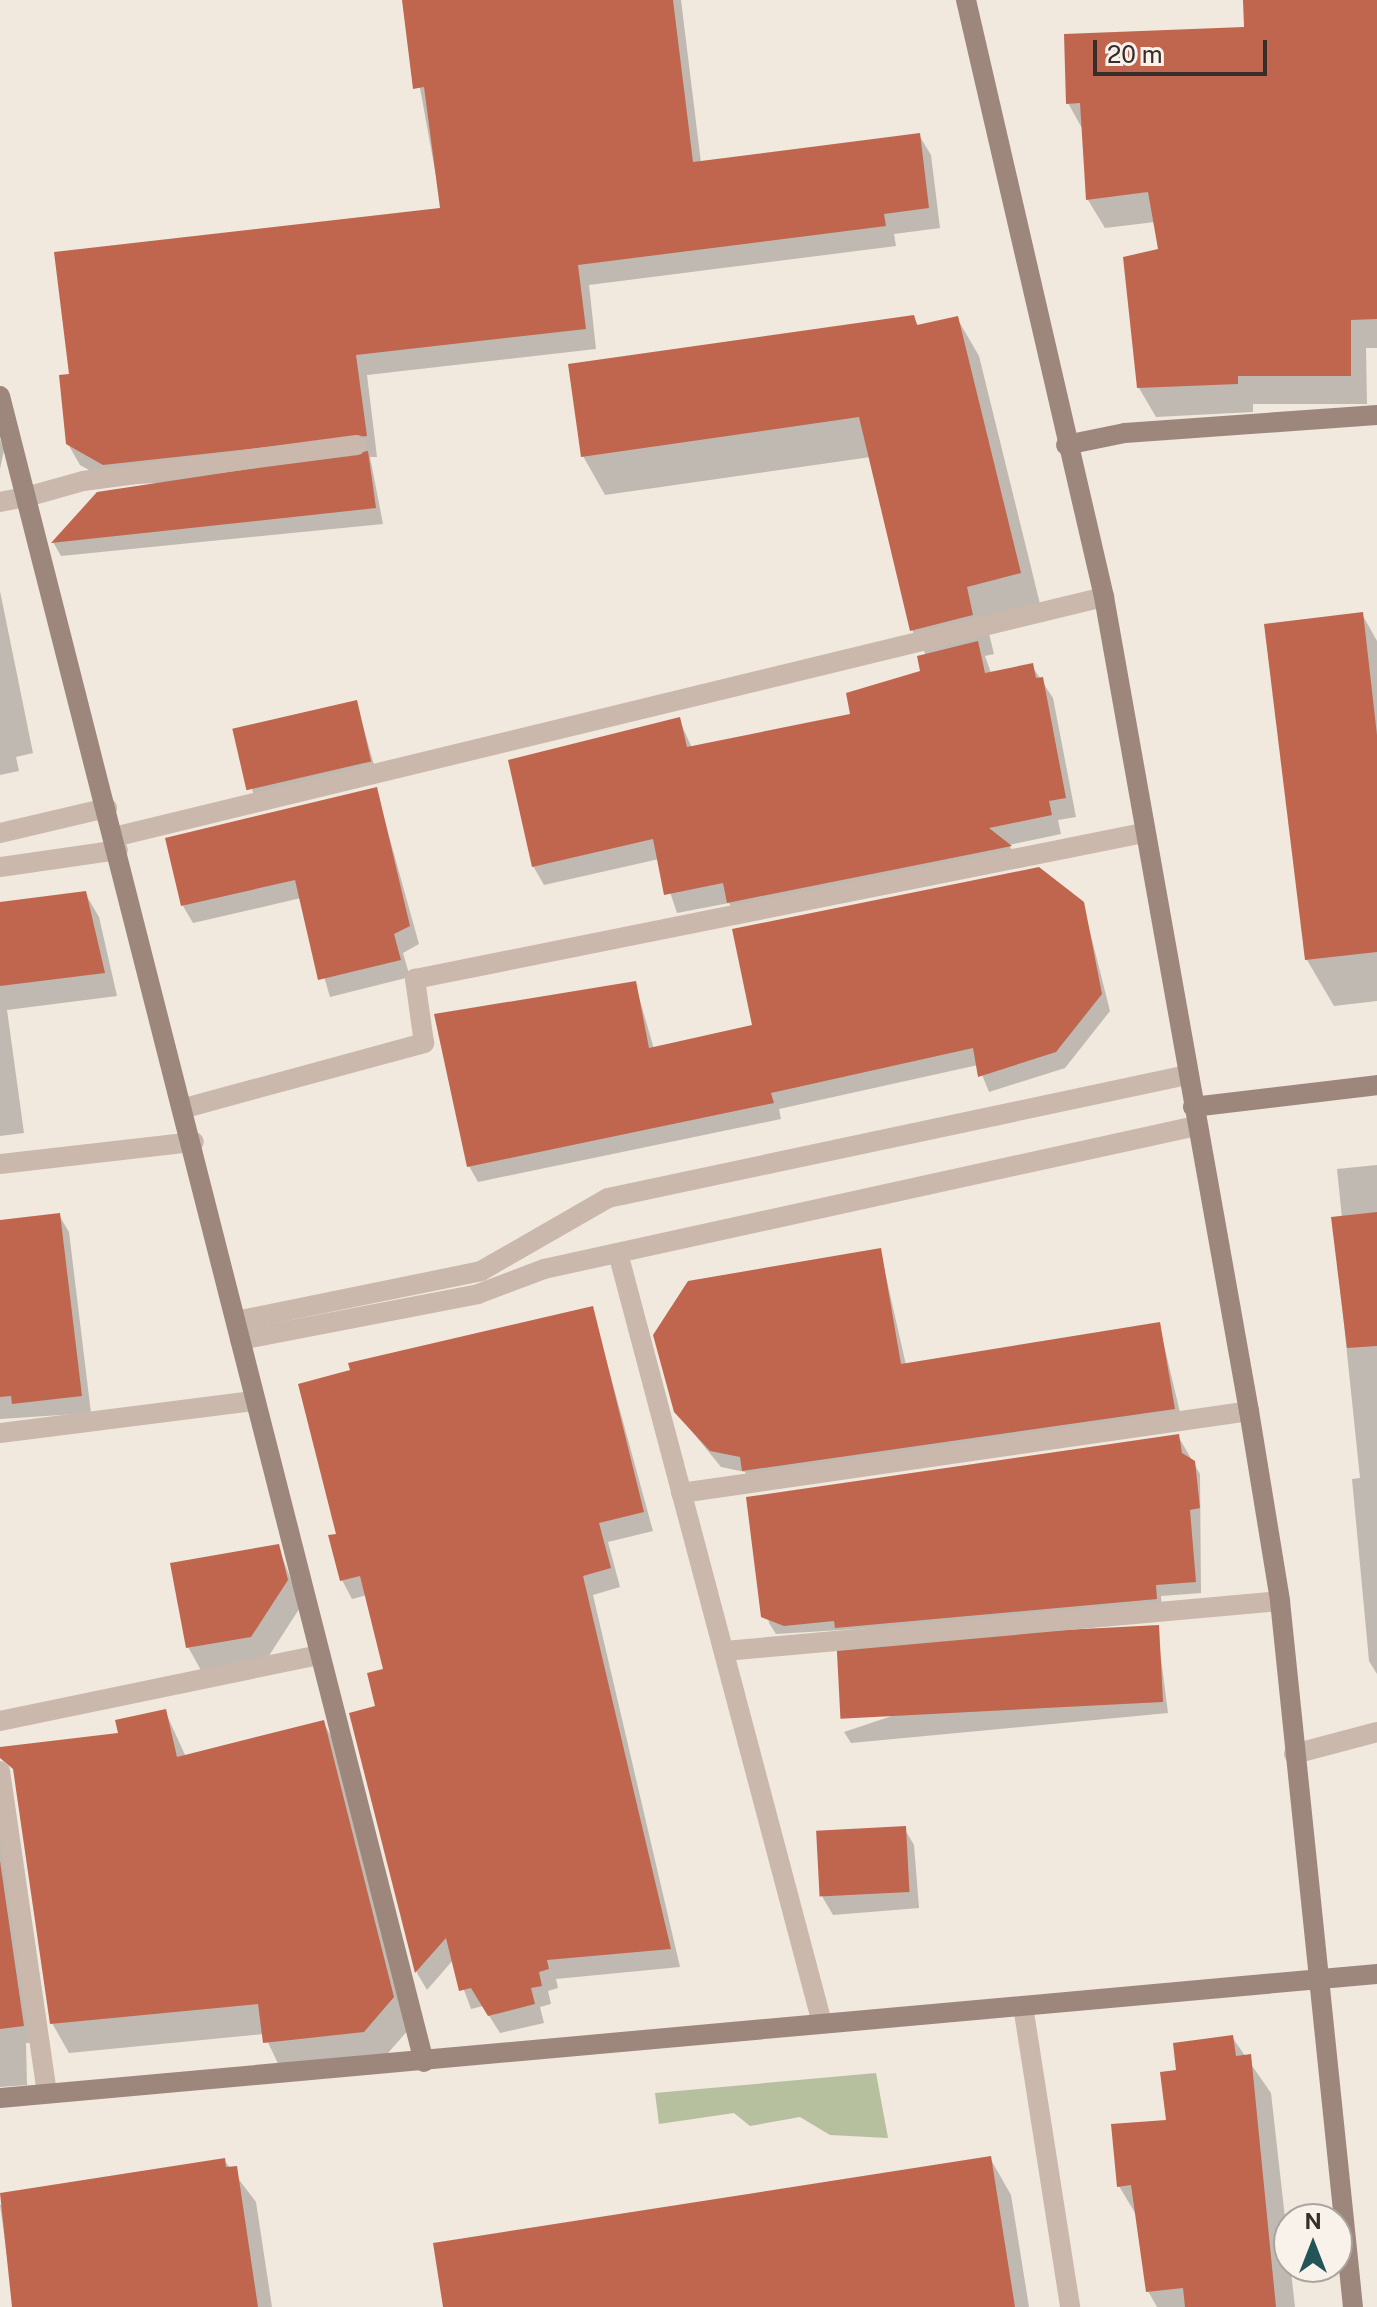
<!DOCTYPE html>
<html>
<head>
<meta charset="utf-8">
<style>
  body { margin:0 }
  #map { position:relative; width:1377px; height:2307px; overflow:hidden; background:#f1e8de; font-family:"Public Sans",sans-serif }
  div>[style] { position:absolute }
  .green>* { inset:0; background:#b6c09f }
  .shadow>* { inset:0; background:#0003; transform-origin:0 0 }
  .building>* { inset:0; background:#c0664e; transform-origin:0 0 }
  .lane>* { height:20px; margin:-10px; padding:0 10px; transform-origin:10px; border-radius:10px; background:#c9b8ab }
  .street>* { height:20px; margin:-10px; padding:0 10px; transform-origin:10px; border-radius:10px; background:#c9b8ab }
  .secondary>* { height:20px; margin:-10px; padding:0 10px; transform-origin:10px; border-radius:10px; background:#9d877c }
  span { translate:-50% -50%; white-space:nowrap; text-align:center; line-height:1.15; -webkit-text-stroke:8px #f9f2eb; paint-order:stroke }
  .north { position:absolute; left:1273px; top:2203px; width:80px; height:80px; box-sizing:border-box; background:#f9f2eb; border:2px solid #aba39e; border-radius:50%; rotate:0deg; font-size:22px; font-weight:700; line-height:32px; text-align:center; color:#372d2a }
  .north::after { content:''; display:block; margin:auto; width:28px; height:36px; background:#215557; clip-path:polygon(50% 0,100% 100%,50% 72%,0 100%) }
  .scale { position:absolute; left:1093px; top:40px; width:174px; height:36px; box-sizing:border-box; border:4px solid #372d2a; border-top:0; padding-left:10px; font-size:24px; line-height:28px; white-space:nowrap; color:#372d2a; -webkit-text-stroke:6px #f9f2eb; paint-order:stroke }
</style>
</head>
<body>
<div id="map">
  <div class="green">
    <div style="clip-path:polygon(876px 2073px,888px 2138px,830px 2135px,800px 2117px,750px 2126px,734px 2113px,659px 2124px,655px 2093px)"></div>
  </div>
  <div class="shadow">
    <div style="clip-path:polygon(404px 0,681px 0,701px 163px,919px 135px,931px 155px,940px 228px,894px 234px,896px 246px,589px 285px,596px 349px,367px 375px,377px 457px,370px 457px,383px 524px,61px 556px,53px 542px,178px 482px,116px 485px,80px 465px,68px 444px,71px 376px,442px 209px)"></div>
    <div style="clip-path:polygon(1245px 0,1377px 0,1377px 348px,1366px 348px,1367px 404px,1253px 404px,1253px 412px,1156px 417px,1139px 388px,1160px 250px,1155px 222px,1105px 228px,1088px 200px,1083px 130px,1068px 103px,1246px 29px)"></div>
    <div style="clip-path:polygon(913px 317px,919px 327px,957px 318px,979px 356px,1042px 612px,987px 625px,994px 654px,985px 656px,991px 673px,1032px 666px,1053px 698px,1076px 817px,1058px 820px,1061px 834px,1009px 845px,1021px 865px,740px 922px,729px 903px,677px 913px,659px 859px,544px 885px,533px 866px,679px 719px,692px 748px,853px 715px,923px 672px,926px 655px,912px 630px,871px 457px,605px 495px,583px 456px)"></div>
    <div style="clip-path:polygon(0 439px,4px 450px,0 469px)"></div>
    <div style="clip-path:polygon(0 591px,33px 753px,16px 757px,19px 771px,0 775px)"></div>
    <div style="clip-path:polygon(1362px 614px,1377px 641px,1377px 1001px,1334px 1006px,1307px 960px,1266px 625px)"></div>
    <div style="left:356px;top:702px;width:70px;height:124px;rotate:74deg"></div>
    <div style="clip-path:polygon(376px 789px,419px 944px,403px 953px,410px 977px,330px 997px,301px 898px,193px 923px,183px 906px)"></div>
    <div style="clip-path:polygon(85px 893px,99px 917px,117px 996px,7px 1010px,24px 1133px,0 1136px,0 904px)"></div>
    <div style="clip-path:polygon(1083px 904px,1110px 1011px,1065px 1068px,989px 1092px,978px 1065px,779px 1109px,781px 1119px,478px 1182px,469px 1166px,635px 983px,654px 1049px,754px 1027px)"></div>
    <div style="clip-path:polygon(1377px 1165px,1377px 1674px,1369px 1661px,1352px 1479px,1360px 1478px,1333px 1219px,1342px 1218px,1337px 1169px)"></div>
    <div style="clip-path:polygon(59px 1215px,69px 1232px,91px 1413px,0 1419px,0 1222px)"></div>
    <div style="clip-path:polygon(880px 1250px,906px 1365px,1159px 1324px,1183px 1425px,754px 1487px,745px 1472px,721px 1467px,676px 1412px)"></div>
    <div style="clip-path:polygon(592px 1308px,653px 1531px,608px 1542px,620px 1587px,593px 1595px,680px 1967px,556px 1979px,558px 1988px,548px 1991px,551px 2004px,540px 2007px,544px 2023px,500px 2033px,483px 2006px,471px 2009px,453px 1960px,427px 1990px,417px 1973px,351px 1715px,377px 1708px,385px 1671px,367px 1595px,352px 1599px,342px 1580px,338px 1536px)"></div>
    <div style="clip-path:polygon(1178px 1436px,1200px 1474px,1201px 1593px,1161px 1596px,1162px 1610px,776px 1634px,769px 1623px,748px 1498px)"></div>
    <div style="clip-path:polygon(278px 1546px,301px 1606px,265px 1662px,202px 1672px,188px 1647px)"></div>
    <div style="clip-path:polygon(1157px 1627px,1168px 1713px,851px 1743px,844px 1732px)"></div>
    <div style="clip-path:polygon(165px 1711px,186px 1757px,323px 1722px,340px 1752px,410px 2028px,381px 2061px,282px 2072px,264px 2034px,69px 2053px,52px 2023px,120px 1735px)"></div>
    <div style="clip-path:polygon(0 1820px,32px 2043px,26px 2043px,27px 2085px,0 2087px)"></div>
    <div style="clip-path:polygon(904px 1828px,914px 1845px,919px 1908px,833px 1915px,823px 1898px,818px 1834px)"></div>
    <div style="clip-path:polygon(1232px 2037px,1271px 2093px,1295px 2307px,1157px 2307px,1148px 2291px,1138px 2218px,1119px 2186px,1169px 2122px,1179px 2072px)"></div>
    <div style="clip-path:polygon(990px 2158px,1011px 2195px,1029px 2307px,445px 2307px)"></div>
    <div style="clip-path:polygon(224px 2160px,256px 2202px,272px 2307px,14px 2307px,0 2205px)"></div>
  </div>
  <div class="building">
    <div style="clip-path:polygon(402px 0,673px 0,693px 162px,920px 133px,929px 208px,884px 214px,886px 226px,578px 265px,586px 329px,356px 355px,367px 436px,103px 465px,66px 444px,59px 375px,69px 374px,54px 252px,440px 208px,424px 87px,413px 89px)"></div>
    <div style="clip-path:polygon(1243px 0,1377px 0,1377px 319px,1351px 320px,1351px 376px,1238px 376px,1238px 384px,1137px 388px,1123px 257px,1158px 249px,1148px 192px,1086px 200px,1080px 103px,1066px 104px,1064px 34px,1244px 27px)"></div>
    <div style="clip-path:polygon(914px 315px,917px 325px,958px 316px,1021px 573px,967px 587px,973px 615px,910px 631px,859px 417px,581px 457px,568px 364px)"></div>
    <div style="clip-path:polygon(368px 451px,376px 508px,51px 543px,97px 492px)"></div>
    <div style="clip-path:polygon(1363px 612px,1377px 735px,1377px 952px,1305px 960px,1264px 624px)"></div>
    <div style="clip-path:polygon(978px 641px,985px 673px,1033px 663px,1036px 678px,1043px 677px,1066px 798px,1049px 801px,1052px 815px,989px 828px,1012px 846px,727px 903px,723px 883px,664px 895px,653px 839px,532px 867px,508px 760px,680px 717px,687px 747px,850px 714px,846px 693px,920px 671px,917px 656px)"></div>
    <div style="left:357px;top:700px;width:63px;height:128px;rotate:77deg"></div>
    <div style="clip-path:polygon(377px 787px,410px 926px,394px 934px,401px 960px,318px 980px,295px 880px,181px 906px,165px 838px)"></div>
    <div style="clip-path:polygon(1039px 867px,1084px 902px,1102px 994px,1056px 1052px,978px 1077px,973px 1048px,771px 1093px,774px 1103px,467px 1167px,434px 1014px,636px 981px,649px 1048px,752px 1025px,732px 929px)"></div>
    <div style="clip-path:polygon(86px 891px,105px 973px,0 986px,0 902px)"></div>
    <div style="clip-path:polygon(1377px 1212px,1377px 1346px,1347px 1348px,1331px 1217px)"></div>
    <div style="clip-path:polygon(60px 1213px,82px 1396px,12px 1404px,11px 1396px,0 1397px,0 1220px)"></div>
    <div style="clip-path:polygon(881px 1248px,901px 1364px,1160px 1322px,1175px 1409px,742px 1471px,740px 1457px,710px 1451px,674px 1412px,653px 1335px,688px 1281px)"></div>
    <div style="clip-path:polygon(593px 1306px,644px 1512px,599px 1523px,611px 1568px,583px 1576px,671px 1949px,547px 1960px,549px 1969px,539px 1972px,542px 1986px,531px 1988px,535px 2004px,488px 2016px,471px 1988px,459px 1991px,446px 1938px,415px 1973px,349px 1713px,375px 1706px,367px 1673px,383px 1669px,360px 1576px,340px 1581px,328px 1535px,336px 1534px,298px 1384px,350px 1370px,348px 1363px)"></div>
    <div style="clip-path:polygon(1179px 1434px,1182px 1453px,1195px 1461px,1200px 1508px,1190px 1510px,1196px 1582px,1156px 1585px,1157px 1599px,835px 1628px,834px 1621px,784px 1626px,761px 1617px,746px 1497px)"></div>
    <div style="clip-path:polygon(279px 1544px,288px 1580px,251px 1637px,186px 1648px,170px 1563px)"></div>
    <div style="left:1159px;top:1625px;width:77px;height:323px;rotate:87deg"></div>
    <div style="clip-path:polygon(166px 1709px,177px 1757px,324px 1720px,394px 1997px,364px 2032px,263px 2043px,258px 2004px,50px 2024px,13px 1769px,0 1758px,0 1747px,118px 1733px,115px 1720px)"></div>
    <div style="left:906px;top:1826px;width:66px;height:90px;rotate:87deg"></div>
    <div style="clip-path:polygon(0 1861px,24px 2026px,0 2029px)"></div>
    <div style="clip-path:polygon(1233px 2035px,1236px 2056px,1251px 2054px,1276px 2307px,1185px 2307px,1183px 2288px,1146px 2292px,1131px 2185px,1117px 2187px,1111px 2124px,1166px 2120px,1160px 2072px,1176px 2070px,1173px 2043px)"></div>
    <div style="clip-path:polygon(991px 2156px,1015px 2307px,443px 2307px,433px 2243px)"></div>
    <div style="clip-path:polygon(225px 2158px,226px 2167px,237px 2166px,258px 2307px,12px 2307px,0 2193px)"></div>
  </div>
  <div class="lane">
    <div style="left:26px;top:497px;width:59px;rotate:-15.7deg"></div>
    <div style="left:83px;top:481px;width:276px;rotate:-7.5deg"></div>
    <div style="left:0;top:867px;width:119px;rotate:-8.2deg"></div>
    <div style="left:185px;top:1108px;width:248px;rotate:-15.2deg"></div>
    <div style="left:424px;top:1043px;width:65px;rotate:-98deg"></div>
    <div style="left:0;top:1164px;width:195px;rotate:-6.5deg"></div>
    <div style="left:0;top:1433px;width:257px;rotate:-7.2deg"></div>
    <div style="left:0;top:1721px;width:327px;rotate:-11.7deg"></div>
    <div style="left:0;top:1771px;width:326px;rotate:81.7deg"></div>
  </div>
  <div class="street">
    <div style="left:0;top:502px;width:26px;rotate:-11deg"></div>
    <div style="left:0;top:833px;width:110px;rotate:-13.2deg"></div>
    <div style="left:114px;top:837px;width:1019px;rotate:-13.63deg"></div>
    <div style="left:415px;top:979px;width:742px;rotate:-11.34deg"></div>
    <div style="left:618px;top:1253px;width:797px;rotate:75.16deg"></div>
    <div style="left:236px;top:1321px;width:250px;rotate:-11.5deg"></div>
    <div style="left:481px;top:1271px;width:146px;rotate:-29.9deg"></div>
    <div style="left:608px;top:1198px;width:592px;rotate:-11.99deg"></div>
    <div style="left:240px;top:1340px;width:242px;rotate:-10.9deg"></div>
    <div style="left:478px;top:1294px;width:71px;rotate:-20.7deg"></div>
    <div style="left:544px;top:1269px;width:667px;rotate:-12.37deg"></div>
    <div style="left:681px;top:1493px;width:574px;rotate:-8.21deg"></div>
    <div style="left:725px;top:1651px;width:557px;rotate:-5.15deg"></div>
    <div style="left:1294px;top:1754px;width:86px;rotate:-14.8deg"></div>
    <div style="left:1023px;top:2006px;width:305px;rotate:81.1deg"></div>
  </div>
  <div class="secondary">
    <div style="left:966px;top:0;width:613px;rotate:76.98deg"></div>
    <div style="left:1104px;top:597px;width:827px;rotate:79.9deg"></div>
    <div style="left:1249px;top:1411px;width:193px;rotate:80.7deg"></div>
    <div style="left:1280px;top:1601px;width:710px;rotate:84.1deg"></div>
    <div style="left:0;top:396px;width:1719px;rotate:75.72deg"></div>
    <div style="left:1066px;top:445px;width:60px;rotate:-11.5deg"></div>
    <div style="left:1125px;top:433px;width:253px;rotate:-4.1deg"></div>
    <div style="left:1193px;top:1107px;width:185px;rotate:-6.8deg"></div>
    <div style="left:0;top:2098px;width:1383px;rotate:-5.15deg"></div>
  </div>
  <div class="north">N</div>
  <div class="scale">20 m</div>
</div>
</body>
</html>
